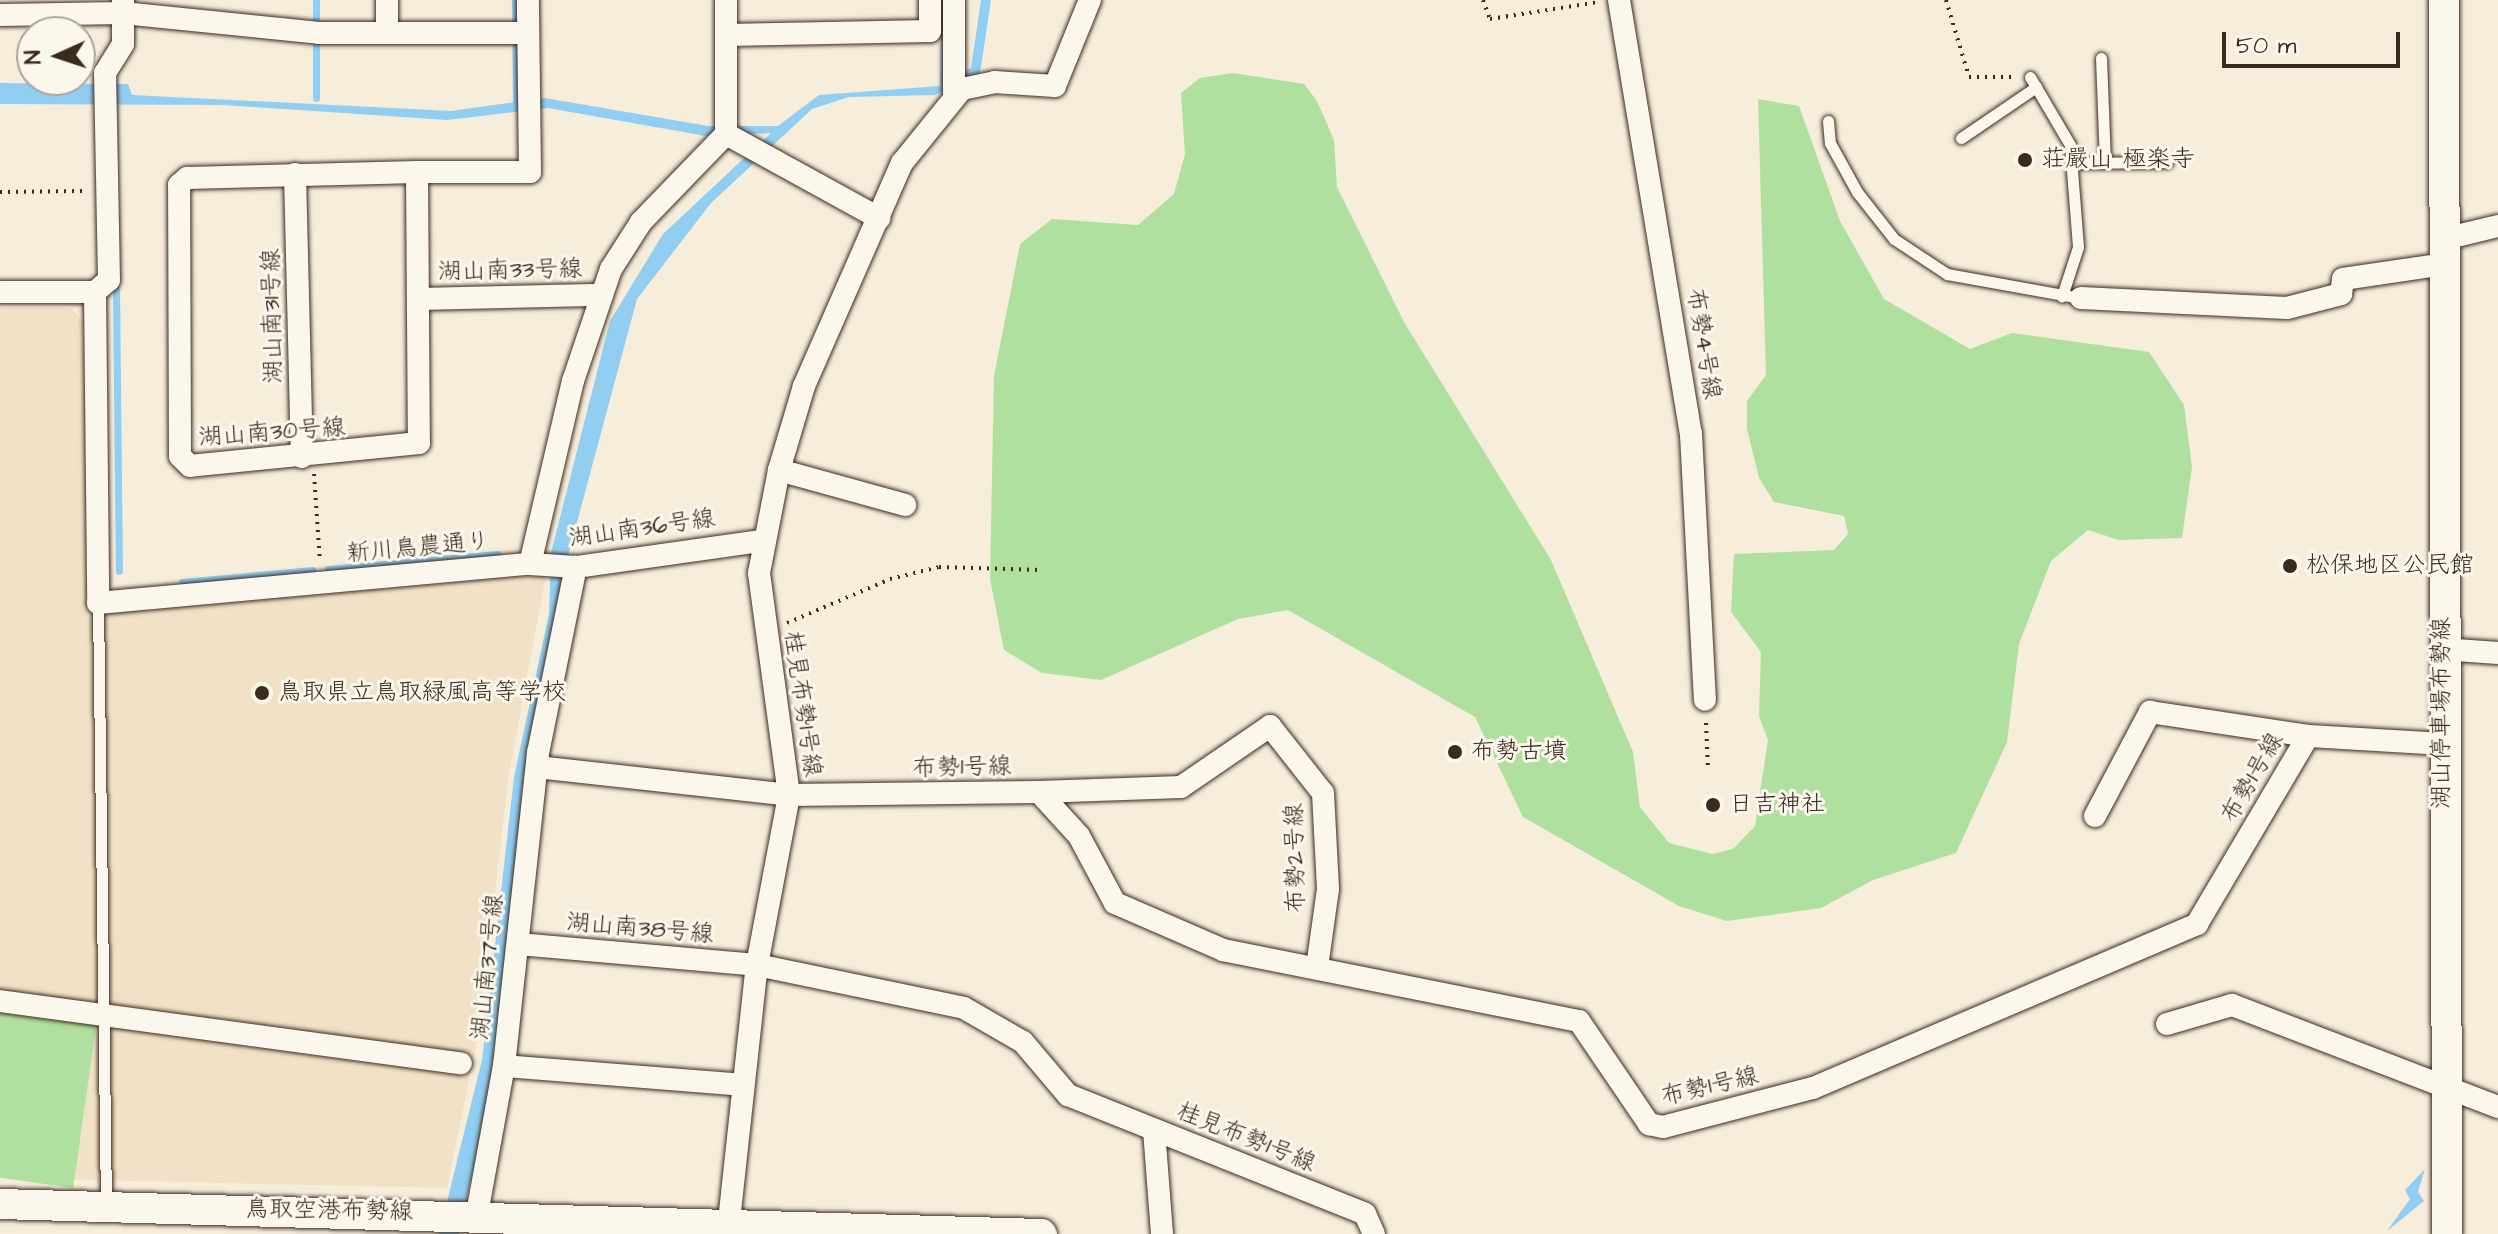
<!DOCTYPE html>
<html>
<head>
<meta charset="utf-8">
<style>
  body { margin:0 }
  #map { position:relative; width:2498px; height:1234px; overflow:hidden; background:#f6eddb; font-family:"Architects Daughter","Klee One",sans-serif }
  div>[style] { position:absolute }
  .built>* { inset:0; background:#f1e2c7 }
  .green>* { inset:0; background:#b0e0a0; transform-origin:0 0 }
  .water>* { inset:0; background:#91cef1 }
  .stream>* { height:7px; margin:-3.5px; padding:0 3.5px; transform-origin:3.5px; border-radius:3.5px; background:#91cef1 }
  .path>* { height:4px; margin-top:-2px; transform-origin:0; background:repeating-linear-gradient(90deg,#3b2a1e 0 2px,transparent 0 8px) }
  .roads { filter:drop-shadow(0 0 2px #3b2a1e) drop-shadow(0 0 2px #3b2a1e) }
  .service>* { height:11px; margin:-5.5px; padding:0 5.5px; transform-origin:5.5px; border-radius:5.5px; background:#fbf7ec }
  .minor>* { height:22px; margin:-11px; padding:0 11px; transform-origin:11px; border-radius:11px; background:#fbf7ec }
  .secondary>* { height:30px; margin:-15px; padding:0 15px; transform-origin:15px; border-radius:15px; background:#fbf7ec }
  .dots>* { width:22px; height:22px; translate:-50% -50%; box-sizing:border-box; border:4px solid #fbf7ec; border-radius:50% }
  span { translate:-50% -50%; white-space:nowrap; text-align:center; line-height:1.15; -webkit-text-stroke:6px #fbf7ec; paint-order:stroke }
  .poi-label { font-size:24px; color:#3b2a1e }
  .left { translate:0 -50%; text-align:left }
  .street-label { font-size:24px; color:#3b2a1e }
  .north { position:absolute; left:16px; top:16px; width:80px; height:80px; box-sizing:border-box; background:#fbf7ec; border:2px solid #aea59a; border-radius:50%; rotate:267deg; font-size:22px; font-weight:700; line-height:32px; text-align:center; color:#3b2a1e }
  .north::after { content:''; display:block; margin:auto; width:28px; height:36px; background:#3b2a1e; clip-path:polygon(50% 0,100% 100%,50% 72%,0 100%) }
  .scale { position:absolute; left:2222px; top:32px; width:178px; height:36px; box-sizing:border-box; border:4px solid #3b2a1e; border-top:0; padding-left:10px; font-size:24px; line-height:28px; white-space:nowrap; color:#3b2a1e; -webkit-text-stroke:6px #fbf7ec; paint-order:stroke }
</style>
</head>
<body>
<div id="map">
  <div class="built">
    <div style="clip-path:polygon(0 308px,71px 308px,86px 326px,91px 612px,546px 575px,509px 774px,477px 1042px,447px 1188px,0 1178px)"></div>
  </div>
  <div class="green">
    <div style="clip-path:polygon(1233px 73px,1304px 84px,1317px 101px,1334px 140px,1337px 187px,1404px 322px,1551px 560px,1633px 752px,1640px 807px,1669px 843px,1713px 854px,1733px 849px,1755px 826px,1768px 740px,1759px 716px,1761px 652px,1731px 612px,1734px 554px,1834px 550px,1848px 534px,1844px 516px,1774px 502px,1759px 478px,1747px 429px,1747px 401px,1766px 375px,1758px 99px,1799px 106px,1840px 221px,1884px 299px,1970px 349px,2012px 333px,2149px 352px,2184px 405px,2192px 467px,2182px 538px,2119px 540px,2088px 530px,2051px 561px,2019px 644px,2007px 742px,1956px 853px,1873px 880px,1821px 908px,1727px 921px,1679px 906px,1523px 817px,1475px 717px,1288px 610px,1238px 619px,1101px 680px,1042px 673px,1004px 650px,990px 579px,994px 376px,1020px 244px,1052px 219px,1138px 225px,1174px 194px,1185px 154px,1181px 93px,1200px 78px)"></div>
    <div style="left:0;top:1005px;width:98px;height:171px;rotate:8deg"></div>
  </div>
  <div class="water">
    <div style="clip-path:polygon(942px 0,949px 0,956px 74px,971px 68px,981px 0,991px 0,980px 73px,935px 95px,849px 97px,812px 109px,711px 203px,637px 299px,569px 552px,499px 1052px,459px 1234px,439px 1234px,482px 1060px,514px 777px,549px 614px,551px 553px,610px 321px,663px 234px,771px 133px,706px 136px,548px 108px,447px 120px,223px 105px,0 104px,0 83px,128px 84px,132px 95px,451px 111px,545px 98px,708px 126px,778px 126px,819px 95px,940px 86px)"></div>
    <div style="clip-path:polygon(2425px 1169px,2418px 1192px,2424px 1201px,2387px 1231px,2410px 1199px,2405px 1190px)"></div>
  </div>
  <div class="stream">
    <div style="left:316px;top:0;width:98px;rotate:90deg"></div>
    <div style="left:515px;top:0;width:100px;rotate:89.4deg"></div>
    <div style="left:116px;top:288px;width:283px;rotate:89.4deg"></div>
    <div style="left:328px;top:569px;width:170px;rotate:-5.1deg"></div>
    <div style="left:182px;top:582px;width:131px;rotate:-5.3deg"></div>
  </div>
  <div class="path">
    <div style="left:1483px;top:0;width:20px;rotate:70deg"></div>
    <div style="left:1490px;top:19px;width:109px;rotate:-8.9deg"></div>
    <div style="left:1946px;top:0;width:80px;rotate:73.4deg"></div>
    <div style="left:1969px;top:77px;width:47px"></div>
    <div style="left:0;top:192px;width:85px;rotate:-0.7deg"></div>
    <div style="left:314px;top:474px;width:87px;rotate:86.1deg"></div>
    <div style="left:787px;top:623px;width:112px;rotate:-23.1deg"></div>
    <div style="left:890px;top:579px;width:50px;rotate:-13.8deg"></div>
    <div style="left:939px;top:567px;width:102px;rotate:1.7deg"></div>
    <div style="left:1706px;top:723px;width:46px;rotate:87.5deg"></div>
  </div>
  <div class="roads">
    <div class="service">
      <div style="left:2101px;top:58px;width:104px;rotate:87.8deg"></div>
      <div style="left:2030px;top:77px;width:79px;rotate:59.5deg"></div>
      <div style="left:2070px;top:145px;width:102px;rotate:85.5deg"></div>
      <div style="left:2078px;top:247px;width:52px;rotate:108.1deg"></div>
      <div style="left:1828px;top:121px;width:22px;rotate:85deg"></div>
      <div style="left:1830px;top:143px;width:56px;rotate:61.1deg"></div>
      <div style="left:1857px;top:192px;width:60px;rotate:51.8deg"></div>
      <div style="left:1894px;top:239px;width:64px;rotate:33.4deg"></div>
      <div style="left:1947px;top:274px;width:136px;rotate:10.2deg"></div>
      <div style="left:1961px;top:138px;width:91px;rotate:-34.2deg"></div>
      <div style="left:2071px;top:163px;width:96px;rotate:-0.6deg"></div>
      <div style="left:98px;top:603px;width:603px;rotate:89.24deg"></div>
    </div>
    <div class="minor">
      <div style="left:387px;top:0;width:33px;rotate:90deg"></div>
      <div style="left:1619px;top:0;width:440px;rotate:80.6deg"></div>
      <div style="left:1691px;top:434px;width:266px;rotate:87deg"></div>
      <div style="left:0;top:15px;width:123px;rotate:-0.9deg"></div>
      <div style="left:123px;top:13px;width:197px;rotate:5.8deg"></div>
      <div style="left:319px;top:33px;width:209px"></div>
      <div style="left:726px;top:35px;width:204px;rotate:-1.1deg"></div>
      <div style="left:930px;top:31px;width:31px;rotate:-90deg"></div>
      <div style="left:954px;top:94px;width:94px;rotate:-90deg"></div>
      <div style="left:726px;top:134px;width:175px;rotate:28.8deg"></div>
      <div style="left:417px;top:172px;width:271px;rotate:89.6deg"></div>
      <div style="left:419px;top:443px;width:230px;rotate:174.3deg"></div>
      <div style="left:190px;top:466px;width:14px;rotate:-135deg"></div>
      <div style="left:180px;top:456px;width:271px;rotate:-90.2deg"></div>
      <div style="left:179px;top:185px;width:11px;rotate:-41deg"></div>
      <div style="left:187px;top:178px;width:230px;rotate:-1.5deg"></div>
      <div style="left:417px;top:172px;width:113px"></div>
      <div style="left:530px;top:172px;width:172px;rotate:-90.7deg"></div>
      <div style="left:295px;top:174px;width:283px;rotate:88.6deg"></div>
      <div style="left:2444px;top:239px;width:56px;rotate:-13.5deg"></div>
      <div style="left:0;top:292px;width:95px"></div>
      <div style="left:95px;top:292px;width:311px;rotate:89.4deg"></div>
      <div style="left:98px;top:603px;width:434px;rotate:-5.2deg"></div>
      <div style="left:530px;top:564px;width:188px;rotate:-76.8deg"></div>
      <div style="left:573px;top:381px;width:118px;rotate:-71.3deg"></div>
      <div style="left:611px;top:269px;width:56px;rotate:-57.4deg"></div>
      <div style="left:641px;top:222px;width:122px;rotate:-46deg"></div>
      <div style="left:726px;top:134px;width:134px;rotate:-90deg"></div>
      <div style="left:95px;top:292px;width:18px;rotate:-41deg"></div>
      <div style="left:109px;top:280px;width:207px;rotate:-91.1deg"></div>
      <div style="left:105px;top:73px;width:34px;rotate:-58deg"></div>
      <div style="left:123px;top:44px;width:43px;rotate:-90deg"></div>
      <div style="left:2081px;top:298px;width:206px;rotate:2.8deg"></div>
      <div style="left:2287px;top:308px;width:56px;rotate:-14.5deg"></div>
      <div style="left:2341px;top:294px;width:15px;rotate:-82deg"></div>
      <div style="left:2343px;top:279px;width:102px;rotate:-8.4deg"></div>
      <div style="left:419px;top:299px;width:183px;rotate:-1.3deg"></div>
      <div style="left:779px;top:470px;width:131px;rotate:15.5deg"></div>
      <div style="left:530px;top:564px;width:46px;rotate:3.7deg"></div>
      <div style="left:576px;top:567px;width:187px;rotate:-8deg"></div>
      <div style="left:2442px;top:649px;width:56px;rotate:4.1deg"></div>
      <div style="left:537px;top:767px;width:254px;rotate:6.3deg"></div>
      <div style="left:789px;top:795px;width:250px;rotate:-0.7deg"></div>
      <div style="left:1039px;top:792px;width:59px;rotate:47.7deg"></div>
      <div style="left:1079px;top:836px;width:76px;rotate:61.8deg"></div>
      <div style="left:1115px;top:903px;width:118px;rotate:23.5deg"></div>
      <div style="left:1223px;top:950px;width:363px;rotate:11.3deg"></div>
      <div style="left:1579px;top:1021px;width:125px;rotate:55.8deg"></div>
      <div style="left:1649px;top:1124px;width:14px;rotate:12deg"></div>
      <div style="left:1663px;top:1127px;width:155px;rotate:-14.6deg"></div>
      <div style="left:1813px;top:1088px;width:418px;rotate:-23.1deg"></div>
      <div style="left:2197px;top:924px;width:218px;rotate:-59.4deg"></div>
      <div style="left:2308px;top:736px;width:133px;rotate:3.4deg"></div>
      <div style="left:1039px;top:792px;width:142px;rotate:-2deg"></div>
      <div style="left:1181px;top:787px;width:108px;rotate:-34.4deg"></div>
      <div style="left:1270px;top:726px;width:85px;rotate:51.7deg"></div>
      <div style="left:1323px;top:793px;width:96px;rotate:87deg"></div>
      <div style="left:1328px;top:889px;width:79px;rotate:98deg"></div>
      <div style="left:2095px;top:816px;width:118px;rotate:-62.1deg"></div>
      <div style="left:2150px;top:712px;width:160px;rotate:8.6deg"></div>
      <div style="left:518px;top:944px;width:240px;rotate:5deg"></div>
      <div style="left:757px;top:965px;width:211px;rotate:11.7deg"></div>
      <div style="left:964px;top:1008px;width:68px;rotate:30deg"></div>
      <div style="left:1023px;top:1042px;width:70px;rotate:49.7deg"></div>
      <div style="left:1068px;top:1095px;width:320px;rotate:21.8deg"></div>
      <div style="left:1365px;top:1214px;width:22px;rotate:66deg"></div>
      <div style="left:0;top:1001px;width:465px;rotate:7.7deg"></div>
      <div style="left:2167px;top:1024px;width:68px;rotate:-16.3deg"></div>
      <div style="left:2232px;top:1005px;width:285px;rotate:21deg"></div>
      <div style="left:504px;top:1066px;width:240px;rotate:4.5deg"></div>
      <div style="left:1154px;top:1130px;width:104px;rotate:85.6deg"></div>
      <div style="left:477px;top:1214px;width:150px;rotate:-79.7deg"></div>
      <div style="left:504px;top:1066px;width:315px;rotate:-83.8deg"></div>
      <div style="left:538px;top:753px;width:190px;rotate:-78.5deg"></div>
      <div style="left:729px;top:1221px;width:258px;rotate:-83.8deg"></div>
      <div style="left:757px;top:965px;width:173px;rotate:-79.3deg"></div>
      <div style="left:789px;top:795px;width:224px;rotate:-97.7deg"></div>
      <div style="left:759px;top:573px;width:105px;rotate:-79deg"></div>
      <div style="left:779px;top:470px;width:88px;rotate:-73.4deg"></div>
      <div style="left:804px;top:386px;width:244px;rotate:-66.3deg"></div>
      <div style="left:902px;top:163px;width:95px;rotate:-51deg"></div>
      <div style="left:962px;top:89px;width:33px;rotate:-12deg"></div>
      <div style="left:994px;top:82px;width:61px;rotate:3.8deg"></div>
      <div style="left:1055px;top:86px;width:93px;rotate:-67.9deg"></div>
    </div>
    <div class="secondary">
      <div style="left:2444px;top:0;width:1234px;rotate:89.86deg"></div>
      <div style="left:0;top:1204px;width:1042px;rotate:1.65deg"></div>
    </div>
  </div>
  <div class="dots">
    <div style="left:2025px;top:160px;background:#3b2a1e"></div>
    <div style="left:2290px;top:566px;background:#3b2a1e"></div>
    <div style="left:262px;top:693px;background:#3b2a1e"></div>
    <div style="left:1455px;top:752px;background:#3b2a1e"></div>
    <div style="left:1713px;top:805px;background:#3b2a1e"></div>
  </div>
  <div class="poi-label">
    <span class="left" style="left:2041px;top:160px">荘嚴山 極楽寺</span>
    <span class="left" style="left:2306px;top:566px">松保地区公民館</span>
    <span class="left" style="left:278px;top:693px">鳥取県立鳥取緑風高等学校</span>
    <span class="left" style="left:1471px;top:752px">布勢古墳</span>
    <span class="left" style="left:1729px;top:805px">日吉神社</span>
  </div>
  <div class="street-label">
    <span style="left:510px;top:271px;rotate:-1deg">湖山南33号線</span>
    <span style="left:273px;top:316px;rotate:-91deg">湖山南31号線</span>
    <span style="left:1703px;top:344px;rotate:81deg">布勢4号線</span>
    <span style="left:272px;top:433px;rotate:-4deg">湖山南30号線</span>
    <span style="left:642px;top:529px;rotate:-8deg">湖山南36号線</span>
    <span style="left:418px;top:548px;rotate:-5deg">新川鳥農通り</span>
    <span style="left:802px;top:704px;rotate:82deg">桂見布勢1号線</span>
    <span style="left:2442px;top:713px;rotate:-90deg">湖山停車場布勢線</span>
    <span style="left:962px;top:768px;rotate:-1deg">布勢1号線</span>
    <span style="left:2253px;top:778px;rotate:-60deg">布勢1号線</span>
    <span style="left:1296px;top:858px;rotate:-91deg">布勢2号線</span>
    <span style="left:640px;top:929px;rotate:5deg">湖山南38号線</span>
    <span style="left:488px;top:967px;rotate:-84deg">湖山南37号線</span>
    <span style="left:1710px;top:1087px;rotate:-13deg">布勢1号線</span>
    <span style="left:1246px;top:1138px;rotate:22deg">桂見布勢1号線</span>
    <span style="left:329px;top:1211px;rotate:1deg">鳥取空港布勢線</span>
  </div>
  <div class="north">N</div>
  <div class="scale">50 m</div>
</div>
</body>
</html>
